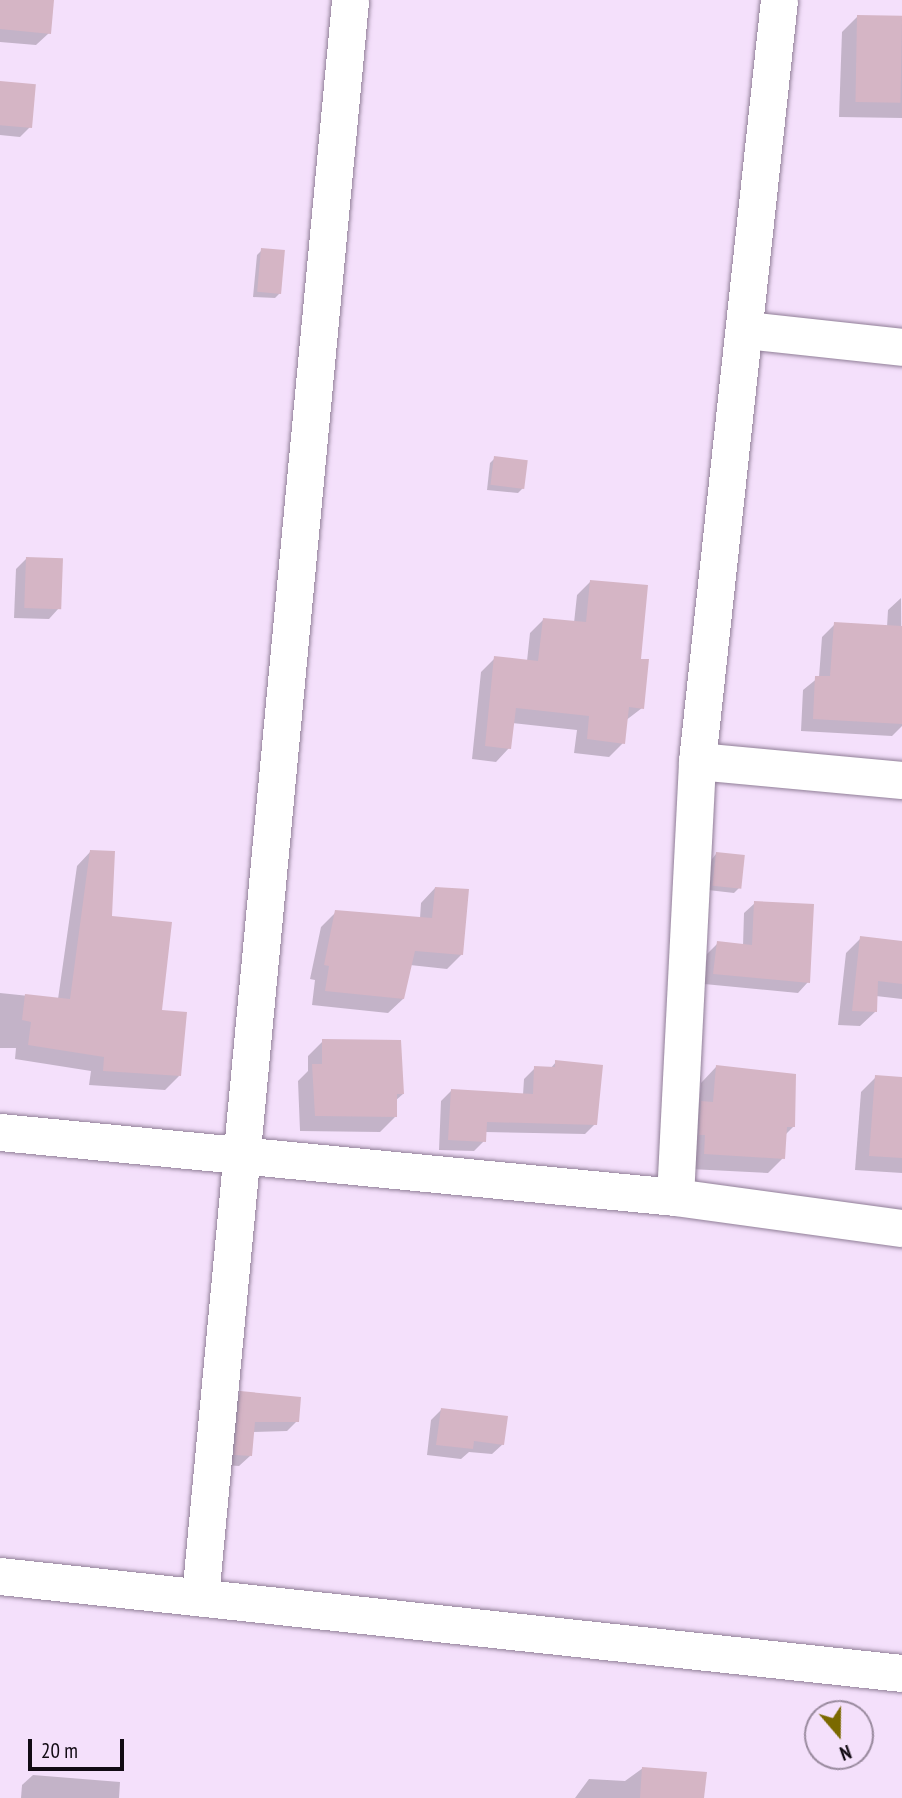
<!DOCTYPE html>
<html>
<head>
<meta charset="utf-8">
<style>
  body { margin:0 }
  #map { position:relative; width:902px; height:1798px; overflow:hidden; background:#f4e0fb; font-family:"PT Sans Narrow",sans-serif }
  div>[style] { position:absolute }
  .shadow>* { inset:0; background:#0003 }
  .building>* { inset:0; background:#d5b5c5; transform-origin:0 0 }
  .roads { filter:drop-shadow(0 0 2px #907e97) drop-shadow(0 0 2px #907e97) }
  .minor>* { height:37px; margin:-18.5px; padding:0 18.5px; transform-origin:18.5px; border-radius:18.5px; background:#fff }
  span { translate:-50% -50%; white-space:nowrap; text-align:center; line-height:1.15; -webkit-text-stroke:6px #f4e0fb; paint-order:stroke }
  .north { position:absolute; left:804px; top:1700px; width:70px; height:70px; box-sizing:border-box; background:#f4e0fb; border:2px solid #998a9e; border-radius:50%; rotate:160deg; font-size:19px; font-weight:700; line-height:28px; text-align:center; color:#110a13 }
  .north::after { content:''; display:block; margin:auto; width:24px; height:32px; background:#7b6900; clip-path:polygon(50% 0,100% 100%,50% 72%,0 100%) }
  .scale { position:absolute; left:28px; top:1739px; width:96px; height:32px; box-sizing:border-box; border:4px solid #110a13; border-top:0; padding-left:9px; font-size:21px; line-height:24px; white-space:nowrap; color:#110a13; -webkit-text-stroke:5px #f4e0fb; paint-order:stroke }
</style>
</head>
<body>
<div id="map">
  <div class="shadow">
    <div style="clip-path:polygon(0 0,52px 0,49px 33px,36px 45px,0 42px)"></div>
    <div style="clip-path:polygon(857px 17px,902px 18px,902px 118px,839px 117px,842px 32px)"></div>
    <div style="clip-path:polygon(0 83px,30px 127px,20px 137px,0 135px)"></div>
    <div style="clip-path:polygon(262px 250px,280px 293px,275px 298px,253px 297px,257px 255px)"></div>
    <div style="clip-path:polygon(495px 458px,523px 488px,518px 493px,487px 490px,490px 463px)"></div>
    <div style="clip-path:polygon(26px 559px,59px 608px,49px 619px,14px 618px,16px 569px)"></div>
    <div style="clip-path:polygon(591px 581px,639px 660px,642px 708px,625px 721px,623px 743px,609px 757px,574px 753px,577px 730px,512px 723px,509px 748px,496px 762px,472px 759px,481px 672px,495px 658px,527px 661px,530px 633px,544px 619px,574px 623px,577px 595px)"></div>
    <div style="clip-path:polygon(901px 598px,902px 726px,892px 736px,801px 731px,803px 690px,819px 677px,822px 637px,835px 624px,887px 627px,888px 610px)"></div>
    <div style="clip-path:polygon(91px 851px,110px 917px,161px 1012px,179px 1076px,165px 1090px,89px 1085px,91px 1071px,15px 1059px,16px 1048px,0 1048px,0 993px,58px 999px,77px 866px)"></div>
    <div style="clip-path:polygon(716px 854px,739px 888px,734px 893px,708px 890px,712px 859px)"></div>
    <div style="clip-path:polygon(435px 888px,462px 954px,447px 969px,410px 965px,403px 999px,388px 1013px,312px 1005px,315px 980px,310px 979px,321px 927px,336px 912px,420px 918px,421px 903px)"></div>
    <div style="clip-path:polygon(755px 903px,808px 982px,798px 993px,704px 984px,707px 954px,718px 943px,743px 946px,744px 913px)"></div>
    <div style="clip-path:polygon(861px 938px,902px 943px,902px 999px,876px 996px,875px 1012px,860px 1026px,838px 1025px,846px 953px)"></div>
    <div style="clip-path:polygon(323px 1041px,403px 1094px,395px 1101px,395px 1117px,380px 1132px,300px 1131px,298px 1081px,308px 1071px,308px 1056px)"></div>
    <div style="clip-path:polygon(556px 1062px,595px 1124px,585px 1134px,485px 1132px,484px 1141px,474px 1151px,439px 1150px,441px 1101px,451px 1091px,523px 1095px,524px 1079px,535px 1068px,550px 1069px)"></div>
    <div style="clip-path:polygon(716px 1067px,794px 1126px,784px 1136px,783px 1158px,768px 1173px,690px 1169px,686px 1119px,699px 1105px,701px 1083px)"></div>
    <div style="clip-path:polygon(876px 1077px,902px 1079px,902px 1173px,855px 1170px,861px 1092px)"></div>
    <div style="clip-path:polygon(241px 1393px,297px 1421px,287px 1431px,252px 1432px,250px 1456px,239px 1466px,225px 1465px,231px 1404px)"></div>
    <div style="clip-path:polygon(441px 1410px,503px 1444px,492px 1454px,469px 1452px,461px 1459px,427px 1455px,431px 1420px)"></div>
    <div style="clip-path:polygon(643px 1768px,702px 1798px,575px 1798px,589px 1779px,625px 1781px)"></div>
    <div style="clip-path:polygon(33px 1775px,120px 1782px,119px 1798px,21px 1798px,22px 1785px)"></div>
  </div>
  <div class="building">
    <div style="clip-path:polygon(0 0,54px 0,51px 34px,0 29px)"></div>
    <div style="left:857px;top:15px;width:45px;height:87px;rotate:1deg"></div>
    <div style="left:0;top:81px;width:36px;height:44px;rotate:5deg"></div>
    <div style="left:261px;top:248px;width:24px;height:44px;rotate:5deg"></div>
    <div style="left:494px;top:456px;width:34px;height:29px;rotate:7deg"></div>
    <div style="left:26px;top:557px;width:37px;height:51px;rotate:2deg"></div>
    <div style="clip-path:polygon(590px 580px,648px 585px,641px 659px,649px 659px,644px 709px,629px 707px,625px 744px,587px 739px,589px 716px,516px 708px,511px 749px,485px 746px,494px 656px,538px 661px,543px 618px,586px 622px)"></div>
    <div style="clip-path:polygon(834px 622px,902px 626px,902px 724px,813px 719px,815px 676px,830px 676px)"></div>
    <div style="clip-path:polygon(90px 850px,115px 851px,112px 916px,172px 922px,162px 1010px,187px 1012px,181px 1076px,103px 1071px,104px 1057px,28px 1045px,31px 1022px,22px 1020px,25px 994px,70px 999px)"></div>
    <div style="left:716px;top:852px;width:29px;height:34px;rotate:6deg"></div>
    <div style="clip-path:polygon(435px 887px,469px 889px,463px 955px,415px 951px,404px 999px,325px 991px,329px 966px,324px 965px,335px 910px,432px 918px)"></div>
    <div style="clip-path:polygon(754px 901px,814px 904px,810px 983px,713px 974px,717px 941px,752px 945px)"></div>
    <div style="clip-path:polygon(860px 936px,902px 941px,902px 984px,878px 981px,877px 1012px,852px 1011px)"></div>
    <div style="clip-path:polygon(322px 1039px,401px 1040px,404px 1094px,397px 1094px,397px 1117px,315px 1116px,312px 1064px,322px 1064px)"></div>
    <div style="clip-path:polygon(555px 1060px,603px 1065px,597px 1125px,487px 1122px,486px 1142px,448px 1140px,451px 1089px,533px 1094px,534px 1066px,555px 1067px)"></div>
    <div style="clip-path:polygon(716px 1065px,796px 1074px,795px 1127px,787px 1127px,785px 1159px,704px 1154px,705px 1135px,699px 1135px,701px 1101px,713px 1102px)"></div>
    <div style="clip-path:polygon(875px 1075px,902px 1077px,902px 1158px,869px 1156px)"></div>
    <div style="clip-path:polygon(240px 1391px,301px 1397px,299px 1422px,255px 1422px,252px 1456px,234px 1455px)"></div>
    <div style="clip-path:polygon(441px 1408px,508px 1416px,504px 1445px,474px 1441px,473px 1449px,436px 1445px)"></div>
    <div style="clip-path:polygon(642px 1767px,707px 1772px,704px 1798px,640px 1798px)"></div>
  </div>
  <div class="roads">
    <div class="minor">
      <div style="left:746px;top:330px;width:157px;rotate:6.2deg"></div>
      <div style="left:697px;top:761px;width:206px;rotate:5.3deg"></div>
      <div style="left:0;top:1132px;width:678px;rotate:5.5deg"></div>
      <div style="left:675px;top:1197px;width:229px;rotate:7.8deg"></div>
      <div style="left:675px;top:1197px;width:437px;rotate:-87.1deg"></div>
      <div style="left:697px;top:761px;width:765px;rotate:-83.85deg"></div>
      <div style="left:0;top:1576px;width:907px;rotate:6.14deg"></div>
      <div style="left:200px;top:1597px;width:1604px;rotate:-84.63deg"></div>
    </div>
  </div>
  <div class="north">N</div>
  <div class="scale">20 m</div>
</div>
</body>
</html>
